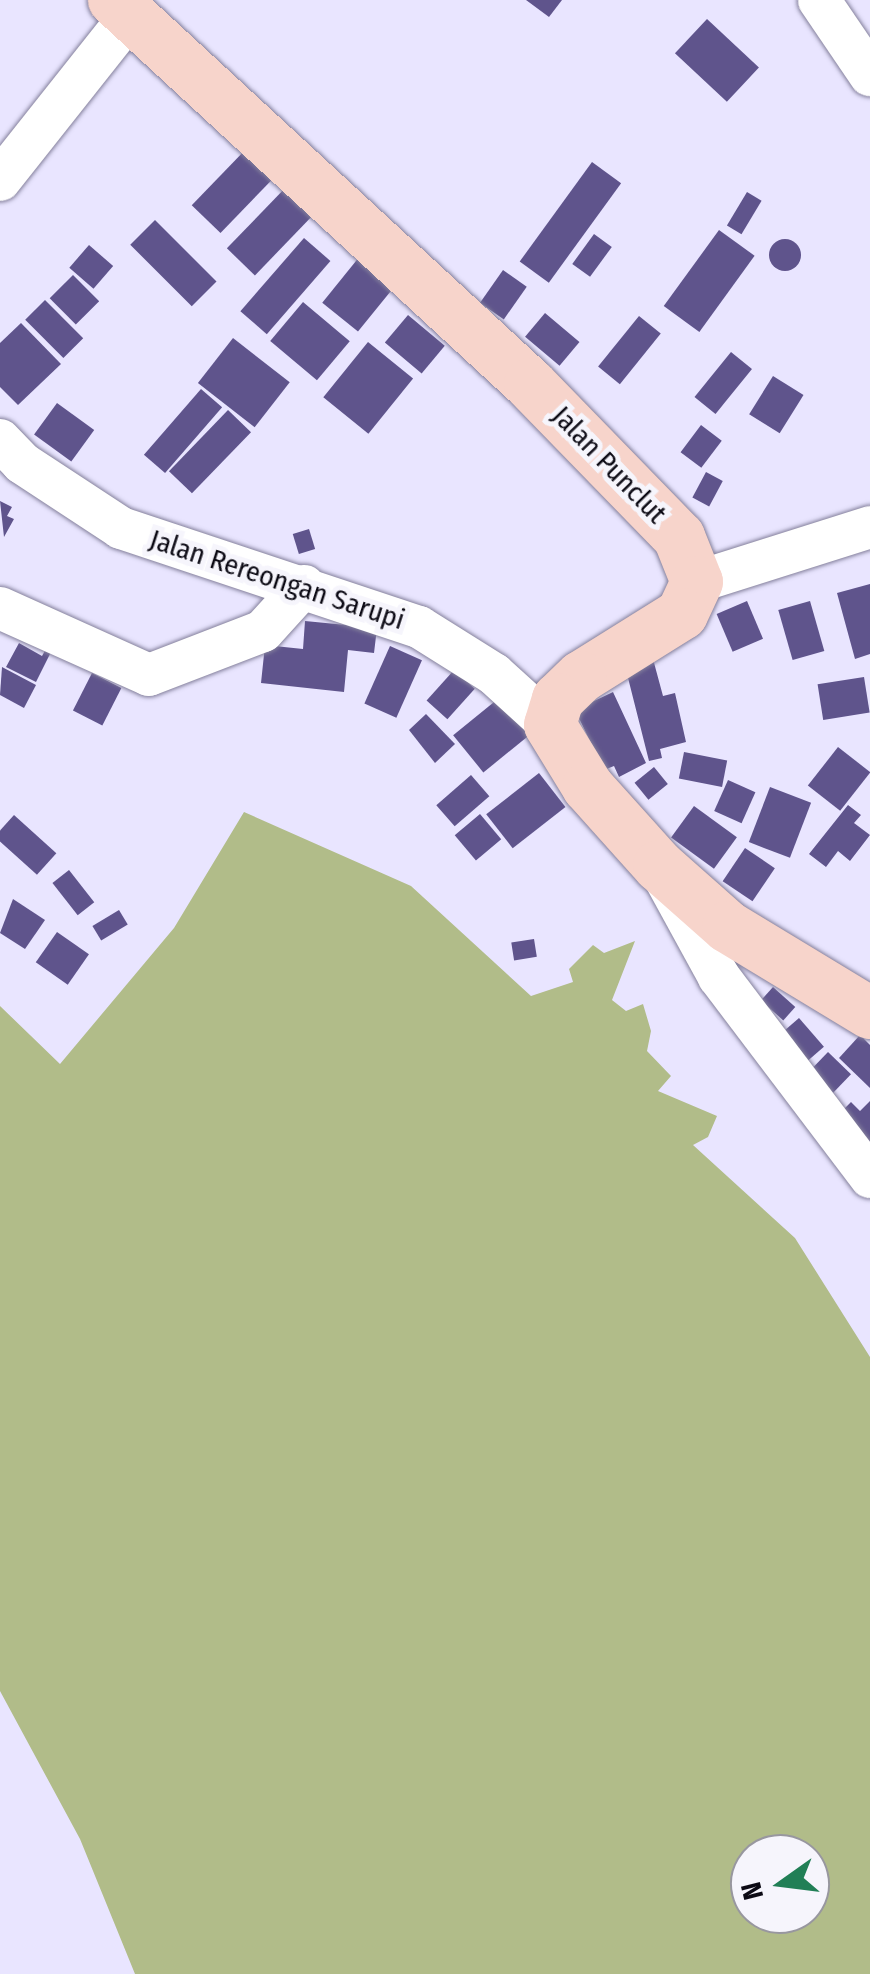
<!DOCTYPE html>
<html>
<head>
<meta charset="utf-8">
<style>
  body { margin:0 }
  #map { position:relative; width:870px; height:1974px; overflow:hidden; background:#e9e5ff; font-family:"Fira Sans Condensed",sans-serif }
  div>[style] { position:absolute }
  .green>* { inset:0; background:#b1bc89 }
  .building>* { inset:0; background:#5f548c; transform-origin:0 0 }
  .round { border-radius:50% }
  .roads { filter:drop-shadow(0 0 2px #84809c) drop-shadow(0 0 2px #84809c) }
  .minor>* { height:42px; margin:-21px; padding:0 21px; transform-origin:21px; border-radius:21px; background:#fff }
  .major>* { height:52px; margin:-26px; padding:0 26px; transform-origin:26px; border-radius:26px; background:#f7d4cb }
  span { translate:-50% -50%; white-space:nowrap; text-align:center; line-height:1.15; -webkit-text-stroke:10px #f6f5fc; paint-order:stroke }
  .street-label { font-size:28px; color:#0c0a14 }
  .north { position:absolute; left:730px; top:1834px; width:100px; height:100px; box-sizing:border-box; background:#f6f5fc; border:2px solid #98979f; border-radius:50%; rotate:256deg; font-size:28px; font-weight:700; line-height:40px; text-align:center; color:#0c0a14 }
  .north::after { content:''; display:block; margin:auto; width:35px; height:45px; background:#217f56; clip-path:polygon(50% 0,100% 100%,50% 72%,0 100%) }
</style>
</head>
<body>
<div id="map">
  <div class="green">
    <div style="clip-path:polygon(evenodd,244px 812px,411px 886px,531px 996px,573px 982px,569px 969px,593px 945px,604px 953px,635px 941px,612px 1000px,626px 1011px,643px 1004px,651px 1031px,647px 1051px,671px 1076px,658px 1091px,717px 1116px,708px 1137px,693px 1145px,795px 1238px,870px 1357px,870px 1974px,135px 1974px,80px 1839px,0 1691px,0 1006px,60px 1064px,174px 928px,244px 812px,810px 1854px,810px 1914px,750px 1914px,750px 1854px,810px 1854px)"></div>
  </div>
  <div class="building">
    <div style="clip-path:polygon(526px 0,562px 0,549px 17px)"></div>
    <div style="left:707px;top:19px;width:71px;height:47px;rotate:43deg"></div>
    <div style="left:248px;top:147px;width:40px;height:81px;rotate:44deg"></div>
    <div style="left:592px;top:162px;width:36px;height:123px;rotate:36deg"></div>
    <div style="left:288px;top:185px;width:39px;height:88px;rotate:44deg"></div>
    <div style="left:747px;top:192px;width:17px;height:39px;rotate:31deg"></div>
    <div style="left:155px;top:220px;width:87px;height:35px;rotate:45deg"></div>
    <div style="left:719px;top:230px;width:44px;height:94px;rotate:36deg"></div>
    <div style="left:594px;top:234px;width:22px;height:37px;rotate:36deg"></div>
    <div style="left:304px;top:238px;width:35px;height:97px;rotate:41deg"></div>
    <div class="round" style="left:769px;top:239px;width:32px;height:32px"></div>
    <div style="left:89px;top:245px;width:32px;height:30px;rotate:41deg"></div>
    <div style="left:360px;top:256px;width:46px;height:60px;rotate:39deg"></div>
    <div style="left:503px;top:270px;width:29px;height:40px;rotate:35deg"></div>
    <div style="left:73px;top:275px;width:37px;height:33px;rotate:45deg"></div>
    <div style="left:45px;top:300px;width:54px;height:28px;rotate:45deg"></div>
    <div style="left:303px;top:302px;width:61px;height:51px;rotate:40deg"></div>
    <div style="left:545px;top:313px;width:45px;height:31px;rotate:40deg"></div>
    <div style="left:408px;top:315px;width:48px;height:36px;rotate:40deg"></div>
    <div style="left:639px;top:316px;width:28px;height:65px;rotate:39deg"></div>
    <div style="clip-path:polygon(21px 323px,61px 364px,18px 405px,0 387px,0 343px)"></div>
    <div style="left:233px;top:338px;width:72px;height:57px;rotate:38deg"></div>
    <div style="left:368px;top:342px;width:58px;height:71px;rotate:39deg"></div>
    <div style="left:731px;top:352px;width:27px;height:58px;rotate:39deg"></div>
    <div style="left:773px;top:376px;width:36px;height:45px;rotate:32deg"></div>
    <div style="left:201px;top:389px;width:28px;height:87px;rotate:41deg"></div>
    <div style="left:57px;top:403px;width:46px;height:39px;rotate:36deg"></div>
    <div style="left:228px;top:410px;width:32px;height:85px;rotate:44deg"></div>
    <div style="left:701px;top:425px;width:26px;height:34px;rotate:37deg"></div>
    <div style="left:706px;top:472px;width:19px;height:29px;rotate:28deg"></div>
    <div style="clip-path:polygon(0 501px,12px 507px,7px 516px,14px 519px,4px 537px)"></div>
    <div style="left:309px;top:529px;width:21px;height:17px;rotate:73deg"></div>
    <div style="clip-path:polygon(870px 584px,870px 654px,855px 659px,837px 593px)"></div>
    <div style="left:747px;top:601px;width:41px;height:33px;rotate:67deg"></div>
    <div style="left:810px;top:601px;width:52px;height:33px;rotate:74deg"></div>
    <div style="clip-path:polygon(305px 621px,377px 628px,374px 653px,348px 650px,344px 692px,261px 683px,265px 645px,303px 649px)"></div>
    <div style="clip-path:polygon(50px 642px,55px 644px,36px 682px,6px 667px,19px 643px,42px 656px)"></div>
    <div style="left:390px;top:646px;width:35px;height:63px;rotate:24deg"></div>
    <div style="clip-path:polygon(653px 659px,663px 696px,675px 693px,686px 742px,660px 749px,662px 758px,649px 761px,625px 666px)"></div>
    <div style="clip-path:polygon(2px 667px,36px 685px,24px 708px,0 695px)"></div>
    <div style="left:454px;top:670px;width:28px;height:41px;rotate:42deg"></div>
    <div style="left:92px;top:673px;width:33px;height:42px;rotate:27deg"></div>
    <div style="left:864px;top:677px;width:36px;height:47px;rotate:81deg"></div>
    <div style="clip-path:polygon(613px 692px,646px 763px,619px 777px,614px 766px,604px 770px,575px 710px)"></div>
    <div style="left:499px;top:698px;width:48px;height:59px;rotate:51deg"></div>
    <div style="clip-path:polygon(426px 714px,455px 744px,435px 763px,409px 730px)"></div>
    <div style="left:838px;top:747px;width:41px;height:49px;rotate:38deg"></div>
    <div style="left:684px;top:752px;width:44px;height:27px;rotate:11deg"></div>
    <div style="left:654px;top:767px;width:22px;height:25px;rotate:51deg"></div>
    <div style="left:539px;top:773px;width:43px;height:67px;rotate:52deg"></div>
    <div style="left:471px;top:775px;width:28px;height:46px;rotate:49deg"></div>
    <div style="left:728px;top:780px;width:30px;height:34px;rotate:24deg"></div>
    <div style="left:770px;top:787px;width:44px;height:59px;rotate:21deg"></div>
    <div style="clip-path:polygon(848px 805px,861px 815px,854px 823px,870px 835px,850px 861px,838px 851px,826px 867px,809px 854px)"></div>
    <div style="left:694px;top:806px;width:53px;height:39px;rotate:36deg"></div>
    <div style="left:480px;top:814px;width:33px;height:33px;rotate:50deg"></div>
    <div style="left:14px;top:815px;width:57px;height:29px;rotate:42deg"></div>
    <div style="left:745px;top:848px;width:36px;height:40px;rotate:34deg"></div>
    <div style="left:69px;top:870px;width:41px;height:21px;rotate:52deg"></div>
    <div style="clip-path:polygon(13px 899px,45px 920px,25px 949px,0 933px)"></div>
    <div style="left:119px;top:910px;width:17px;height:31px;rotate:59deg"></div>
    <div style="left:57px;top:932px;width:39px;height:37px;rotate:35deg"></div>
    <div style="left:534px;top:939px;width:18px;height:23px;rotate:81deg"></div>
    <div style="left:773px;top:987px;width:30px;height:18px;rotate:42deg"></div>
    <div style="left:799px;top:1018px;width:38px;height:26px;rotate:49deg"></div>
    <div style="clip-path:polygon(860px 1035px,870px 1045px,870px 1088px,839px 1058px)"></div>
    <div style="left:828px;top:1052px;width:32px;height:34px;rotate:44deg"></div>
    <div style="clip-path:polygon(870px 1101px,870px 1144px,840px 1113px,851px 1102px,860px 1111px)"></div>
  </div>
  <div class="roads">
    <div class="minor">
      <div style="left:819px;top:0;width:91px;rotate:55.8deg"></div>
      <div style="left:0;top:180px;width:209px;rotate:-51.6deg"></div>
      <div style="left:0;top:440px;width:32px;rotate:46deg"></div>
      <div style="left:22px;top:463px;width:118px;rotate:33.3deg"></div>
      <div style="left:121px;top:528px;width:314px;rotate:18.4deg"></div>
      <div style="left:419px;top:627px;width:89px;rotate:32.1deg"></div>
      <div style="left:494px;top:674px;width:76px;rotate:42.3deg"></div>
      <div style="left:697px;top:582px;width:182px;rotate:-17.6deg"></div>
      <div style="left:0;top:608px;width:163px;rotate:24.2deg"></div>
      <div style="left:149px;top:675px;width:122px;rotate:-21.1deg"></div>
      <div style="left:263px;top:631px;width:61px;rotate:-47.7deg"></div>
      <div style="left:667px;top:882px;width:108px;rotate:61.3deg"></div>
      <div style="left:719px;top:977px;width:251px;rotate:52.9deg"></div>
    </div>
    <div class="major">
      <div style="left:114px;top:0;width:566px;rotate:42.71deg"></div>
      <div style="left:530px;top:384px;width:214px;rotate:45.8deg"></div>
      <div style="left:679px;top:537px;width:48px;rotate:68.2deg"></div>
      <div style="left:697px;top:582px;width:35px;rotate:115deg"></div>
      <div style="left:682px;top:614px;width:119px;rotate:148deg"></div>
      <div style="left:581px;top:677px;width:32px;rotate:136deg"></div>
      <div style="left:558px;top:699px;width:27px;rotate:107deg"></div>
      <div style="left:550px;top:725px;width:73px;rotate:58.5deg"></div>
      <div style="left:588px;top:787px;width:106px;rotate:48.1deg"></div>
      <div style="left:659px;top:866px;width:92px;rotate:41.5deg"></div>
      <div style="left:728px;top:927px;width:166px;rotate:31.2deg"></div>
    </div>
  </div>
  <div class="street-label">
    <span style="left:609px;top:465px;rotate:46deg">Jalan Punclut</span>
    <span style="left:277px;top:580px;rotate:18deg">Jalan Rereongan Sarupi</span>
  </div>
  <div class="north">N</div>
</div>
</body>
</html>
